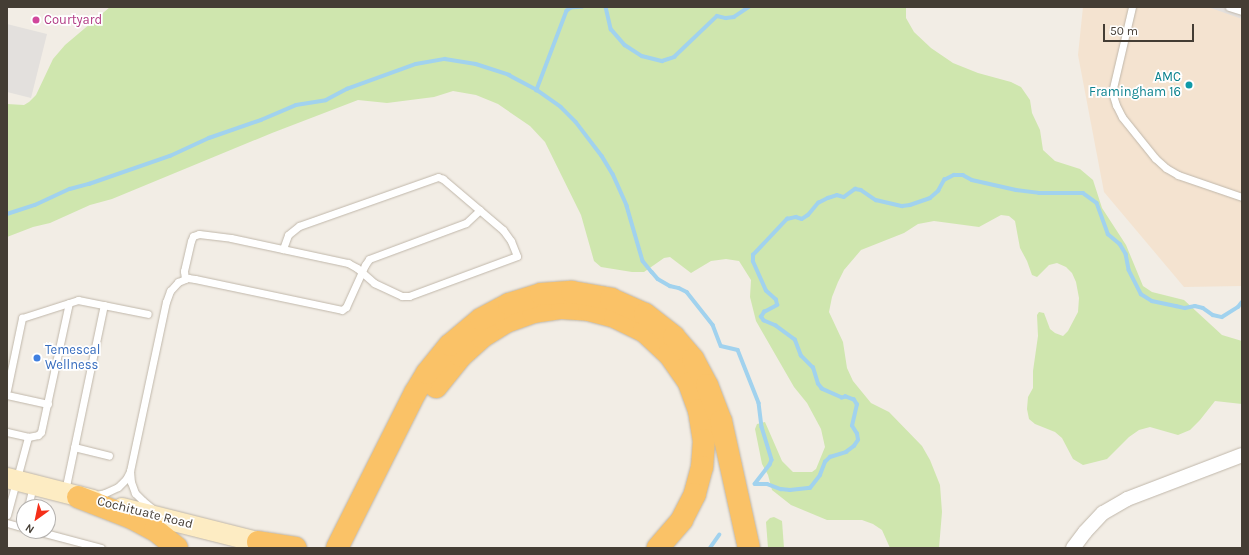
<!DOCTYPE html>
<html>
<head>
<meta charset="utf-8">
<style>
  body { margin:0 }
  #map { position:relative; width:1249px; height:555px; overflow:hidden; background:#f2ede5; font-family:Karla,sans-serif }
  div>[style] { position:absolute }
  .commercial>* { inset:0; background:#f4e3d0 }
  .green>* { inset:0; background:#cfe6ae }
  .parking>* { inset:0; background:#e3e0dd }
  .stream>* { height:3.5px; margin:-1.75px; padding:0 1.75px; transform-origin:1.75px; border-radius:1.75px; background:#a1d2ee }
  .roads { filter:drop-shadow(0 0 1px #c0b7aa) drop-shadow(0 0 1px #c0b7aa) }
  .service>* { height:7px; margin:-3.5px; padding:0 3.5px; transform-origin:3.5px; border-radius:3.5px; background:#fff }
  .minor>* { height:14px; margin:-7px; padding:0 7px; transform-origin:7px; border-radius:7px; background:#fff }
  .secondary>* { height:20px; margin:-10px; padding:0 10px; transform-origin:10px; border-radius:10px; background:#fdecc3 }
  .motorway>* { height:22px; margin:-11px; padding:0 11px; transform-origin:11px; border-radius:11px; background:#fac267 }
  .dots>* { width:11px; height:11px; translate:-50% -50%; box-sizing:border-box; border:2px solid #fff; border-radius:50% }
  span { translate:-50% -50%; white-space:nowrap; text-align:center; line-height:1.15; -webkit-text-stroke:3.5px #fff; paint-order:stroke }
  .hotel-label { font-size:13px; color:#b23c85 }
  .left { translate:0 -50%; text-align:left }
  .culture-label { font-size:13px; color:#0d838f }
  .right { translate:-100% -50%; text-align:right }
  .shop-label { font-size:13px; color:#366cbe }
  .street-label { font-size:13px; color:#443d34 }
  .frame { position:absolute; inset:0; border:8px solid #443d34; pointer-events:none }
  .north { position:absolute; left:16px; top:499px; width:40px; height:40px; box-sizing:border-box; background:#fff; border:1px solid #b4b1ae; border-radius:50%; rotate:213deg; font-size:11px; font-weight:700; line-height:16px; text-align:center; color:#443d34 }
  .north::after { content:''; display:block; margin:auto; width:14px; height:18px; background:#f52f19; clip-path:polygon(50% 0,100% 100%,50% 72%,0 100%) }
  .scale { position:absolute; left:1103px; top:24px; width:91px; height:18px; box-sizing:border-box; border:2px solid #443d34; border-top:0; padding-left:5px; font-size:12px; line-height:14px; white-space:nowrap; color:#443d34; -webkit-text-stroke:3px #fff; paint-order:stroke }
</style>
</head>
<body>
<div id="map">
  <div class="commercial">
    <div style="clip-path:polygon(1083px 7px,1242px 7px,1242px 286px,1184px 287px,1104px 192px,1078px 55px)"></div>
  </div>
  <div class="green">
    <div style="clip-path:polygon(110px 7px,906px 7px,906px 18px,914px 32px,931px 48px,953px 63px,978px 73px,1011px 82px,1021px 87px,1030px 100px,1032px 113px,1040px 130px,1043px 150px,1055px 161px,1080px 169px,1093px 180px,1102px 208px,1126px 245px,1143px 286px,1152px 292px,1184px 300px,1222px 335px,1242px 341px,1242px 404px,1215px 401px,1200px 420px,1190px 430px,1178px 435px,1150px 427px,1139px 430px,1129px 437px,1107px 459px,1083px 465px,1073px 459px,1062px 438px,1055px 432px,1035px 424px,1029px 419px,1027px 409px,1028px 397px,1033px 388px,1033px 371px,1038px 336px,1037px 315px,1039px 312px,1044px 313px,1050px 329px,1055px 333px,1063px 336px,1068px 331px,1078px 312px,1079px 298px,1076px 282px,1072px 273px,1066px 267px,1057px 263px,1049px 265px,1037px 277px,1032px 275px,1027px 261px,1020px 248px,1015px 221px,1009px 216px,1001px 215px,979px 227px,934px 221px,918px 224px,904px 233px,861px 250px,844px 270px,838px 282px,832px 297px,829px 312px,843px 342px,847px 368px,853px 381px,871px 403px,889px 412px,922px 446px,930px 460px,940px 485px,942px 512px,939px 548px,890px 548px,882px 530px,873px 524px,862px 520px,827px 520px,791px 505px,772px 490px,768px 475px,762px 464px,755px 429px,757px 424px,765px 422px,782px 461px,793px 472px,812px 472px,816px 469px,825px 447px,821px 429px,807px 403px,794px 387px,756px 321px,750px 297px,751px 280px,739px 261px,726px 259px,711px 261px,691px 273px,670px 257px,664px 258px,644px 272px,632px 272px,601px 267px,594px 261px,581px 215px,545px 142px,530px 126px,498px 104px,476px 95px,453px 91px,434px 97px,387px 103px,358px 100px,272px 133px,112px 199px,90px 205px,50px 223px,33px 227px,7px 237px,7px 104px,24px 105px,29px 102px,36px 95px,53px 59px,65px 45px)"></div>
    <div style="clip-path:polygon(774px 517px,782px 521px,784px 548px,768px 548px,766px 522px,770px 518px)"></div>
  </div>
  <div class="parking">
    <div style="clip-path:polygon(1208px 7px,1242px 7px,1242px 19px)"></div>
    <div style="clip-path:polygon(7px 24px,47px 34px,31px 98px,7px 92px)"></div>
  </div>
  <div class="stream">
    <div style="left:583px;top:7px;width:12px;rotate:175deg"></div>
    <div style="left:571px;top:8px;width:5px;rotate:143deg"></div>
    <div style="left:567px;top:11px;width:85px;rotate:110.8deg"></div>
    <div style="left:537px;top:90px;width:29px;rotate:35deg"></div>
    <div style="left:561px;top:107px;width:21px;rotate:45deg"></div>
    <div style="left:576px;top:122px;width:43px;rotate:52.6deg"></div>
    <div style="left:602px;top:156px;width:21px;rotate:59deg"></div>
    <div style="left:613px;top:174px;width:35px;rotate:66deg"></div>
    <div style="left:627px;top:206px;width:57px;rotate:73.8deg"></div>
    <div style="left:643px;top:261px;width:14px;rotate:51deg"></div>
    <div style="left:652px;top:272px;width:9px;rotate:49deg"></div>
    <div style="left:658px;top:279px;width:14px;rotate:30deg"></div>
    <div style="left:670px;top:286px;width:9px;rotate:13deg"></div>
    <div style="left:679px;top:288px;width:9px;rotate:27deg"></div>
    <div style="left:687px;top:292px;width:42px;rotate:51.8deg"></div>
    <div style="left:713px;top:325px;width:22px;rotate:69deg"></div>
    <div style="left:721px;top:346px;width:17px;rotate:13deg"></div>
    <div style="left:738px;top:350px;width:57px;rotate:68.4deg"></div>
    <div style="left:759px;top:403px;width:24px;rotate:83deg"></div>
    <div style="left:762px;top:427px;width:34px;rotate:73deg"></div>
    <div style="left:772px;top:460px;width:5px;rotate:112deg"></div>
    <div style="left:770px;top:465px;width:24px;rotate:128deg"></div>
    <div style="left:606px;top:7px;width:23px;rotate:77deg"></div>
    <div style="left:611px;top:29px;width:21px;rotate:49deg"></div>
    <div style="left:625px;top:45px;width:20px;rotate:33deg"></div>
    <div style="left:642px;top:56px;width:21px;rotate:14deg"></div>
    <div style="left:662px;top:61px;width:13px;rotate:-18deg"></div>
    <div style="left:674px;top:57px;width:59px;rotate:-43.6deg"></div>
    <div style="left:717px;top:16px;width:9px;rotate:13deg"></div>
    <div style="left:726px;top:18px;width:8px;rotate:-7deg"></div>
    <div style="left:734px;top:17px;width:18px;rotate:-34deg"></div>
    <div style="left:7px;top:214px;width:29px;rotate:-18deg"></div>
    <div style="left:35px;top:205px;width:38px;rotate:-25deg"></div>
    <div style="left:70px;top:189px;width:20px;rotate:-15deg"></div>
    <div style="left:89px;top:184px;width:86px;rotate:-19.1deg"></div>
    <div style="left:170px;top:156px;width:43px;rotate:-24.8deg"></div>
    <div style="left:209px;top:138px;width:55px;rotate:-19.1deg"></div>
    <div style="left:261px;top:120px;width:38px;rotate:-23deg"></div>
    <div style="left:296px;top:105px;width:30px;rotate:-9deg"></div>
    <div style="left:326px;top:100px;width:24px;rotate:-28deg"></div>
    <div style="left:347px;top:89px;width:73px;rotate:-19.9deg"></div>
    <div style="left:416px;top:64px;width:29px;rotate:-10deg"></div>
    <div style="left:445px;top:59px;width:31px;rotate:9deg"></div>
    <div style="left:476px;top:64px;width:35px;rotate:18deg"></div>
    <div style="left:509px;top:75px;width:32px;rotate:28deg"></div>
    <div style="left:755px;top:484px;width:12px"></div>
    <div style="left:767px;top:484px;width:15px;rotate:20deg"></div>
    <div style="left:781px;top:489px;width:9px;rotate:6deg"></div>
    <div style="left:790px;top:490px;width:20px;rotate:-6deg"></div>
    <div style="left:810px;top:488px;width:16px;rotate:-52deg"></div>
    <div style="left:820px;top:475px;width:14px;rotate:-69deg"></div>
    <div style="left:825px;top:462px;width:7px;rotate:-45deg"></div>
    <div style="left:830px;top:457px;width:17px;rotate:-17deg"></div>
    <div style="left:846px;top:452px;width:10px;rotate:-37deg"></div>
    <div style="left:854px;top:446px;width:7px;rotate:-56deg"></div>
    <div style="left:858px;top:440px;width:6px;rotate:-99deg"></div>
    <div style="left:857px;top:434px;width:9px;rotate:-122deg"></div>
    <div style="left:852px;top:426px;width:22px;rotate:-77deg"></div>
    <div style="left:857px;top:405px;width:6px;rotate:-121deg"></div>
    <div style="left:854px;top:400px;width:9px;rotate:-159deg"></div>
    <div style="left:846px;top:397px;width:4px;rotate:166deg"></div>
    <div style="left:842px;top:398px;width:22px;rotate:-156deg"></div>
    <div style="left:822px;top:389px;width:6px;rotate:-129deg"></div>
    <div style="left:818px;top:384px;width:17px;rotate:-107deg"></div>
    <div style="left:813px;top:368px;width:17px;rotate:-135deg"></div>
    <div style="left:801px;top:356px;width:17px;rotate:-111deg"></div>
    <div style="left:795px;top:340px;width:24px;rotate:-144deg"></div>
    <div style="left:776px;top:326px;width:13px;rotate:-157deg"></div>
    <div style="left:764px;top:321px;width:5px;rotate:-127deg"></div>
    <div style="left:761px;top:317px;width:6px;rotate:-59deg"></div>
    <div style="left:764px;top:312px;width:15px;rotate:-28deg"></div>
    <div style="left:777px;top:305px;width:5px;rotate:-101deg"></div>
    <div style="left:776px;top:300px;width:13px;rotate:-138deg"></div>
    <div style="left:766px;top:291px;width:32px;rotate:-114deg"></div>
    <div style="left:753px;top:262px;width:7px;rotate:-90deg"></div>
    <div style="left:753px;top:255px;width:50px;rotate:-46.6deg"></div>
    <div style="left:787px;top:219px;width:9px;rotate:-13deg"></div>
    <div style="left:796px;top:217px;width:6px;rotate:18deg"></div>
    <div style="left:802px;top:219px;width:7px;rotate:-34deg"></div>
    <div style="left:808px;top:215px;width:16px;rotate:-50deg"></div>
    <div style="left:818px;top:203px;width:11px;rotate:-27deg"></div>
    <div style="left:828px;top:198px;width:9px;rotate:-18deg"></div>
    <div style="left:837px;top:195px;width:7px;rotate:16deg"></div>
    <div style="left:844px;top:197px;width:14px;rotate:-36deg"></div>
    <div style="left:855px;top:189px;width:6px;rotate:9deg"></div>
    <div style="left:861px;top:190px;width:18px;rotate:34deg"></div>
    <div style="left:876px;top:200px;width:27px;rotate:13deg"></div>
    <div style="left:902px;top:206px;width:8px;rotate:-7deg"></div>
    <div style="left:910px;top:205px;width:21px;rotate:-19deg"></div>
    <div style="left:930px;top:198px;width:11px;rotate:-41deg"></div>
    <div style="left:938px;top:191px;width:13px;rotate:-61deg"></div>
    <div style="left:944px;top:180px;width:11px;rotate:-27deg"></div>
    <div style="left:954px;top:175px;width:9px"></div>
    <div style="left:963px;top:175px;width:10px;rotate:29deg"></div>
    <div style="left:972px;top:180px;width:45px;rotate:12.8deg"></div>
    <div style="left:1016px;top:190px;width:23px;rotate:7deg"></div>
    <div style="left:1039px;top:193px;width:44px"></div>
    <div style="left:1083px;top:193px;width:17px;rotate:36deg"></div>
    <div style="left:1097px;top:203px;width:33px;rotate:70deg"></div>
    <div style="left:1108px;top:234px;width:16px;rotate:40deg"></div>
    <div style="left:1120px;top:244px;width:12px;rotate:59deg"></div>
    <div style="left:1126px;top:254px;width:16px;rotate:79deg"></div>
    <div style="left:1129px;top:270px;width:27px;rotate:63deg"></div>
    <div style="left:1141px;top:294px;width:13px;rotate:32deg"></div>
    <div style="left:1152px;top:301px;width:25px;rotate:12deg"></div>
    <div style="left:1176px;top:306px;width:9px;rotate:13deg"></div>
    <div style="left:1185px;top:308px;width:10px;rotate:-11deg"></div>
    <div style="left:1195px;top:306px;width:8px;rotate:14deg"></div>
    <div style="left:1203px;top:308px;width:12px;rotate:35deg"></div>
    <div style="left:1213px;top:315px;width:9px;rotate:13deg"></div>
    <div style="left:1222px;top:317px;width:19px;rotate:-32deg"></div>
    <div style="left:1238px;top:307px;width:6px;rotate:-51deg"></div>
    <div style="left:710px;top:548px;width:16px;rotate:-55deg"></div>
  </div>
  <div class="roads">
    <div class="service">
      <div style="left:1132px;top:7px;width:87px;rotate:103.2deg"></div>
      <div style="left:1112px;top:92px;width:14px;rotate:73deg"></div>
      <div style="left:1116px;top:105px;width:13px;rotate:63deg"></div>
      <div style="left:1122px;top:117px;width:53px;rotate:51.2deg"></div>
      <div style="left:1155px;top:158px;width:15px;rotate:42deg"></div>
      <div style="left:1166px;top:168px;width:14px;rotate:30deg"></div>
      <div style="left:1178px;top:175px;width:68px;rotate:19deg"></div>
      <div style="left:1229px;top:7px;width:14px;rotate:17deg"></div>
      <div style="left:185px;top:279px;width:8px;rotate:-97deg"></div>
      <div style="left:184px;top:271px;width:31px;rotate:-77deg"></div>
      <div style="left:191px;top:241px;width:5px;rotate:-68deg"></div>
      <div style="left:193px;top:236px;width:6px;rotate:-18deg"></div>
      <div style="left:199px;top:234px;width:32px;rotate:7deg"></div>
      <div style="left:231px;top:238px;width:120px;rotate:12.1deg"></div>
      <div style="left:348px;top:263px;width:10px;rotate:29deg"></div>
      <div style="left:357px;top:268px;width:23px;rotate:41deg"></div>
      <div style="left:374px;top:283px;width:31px;rotate:25deg"></div>
      <div style="left:402px;top:296px;width:7px"></div>
      <div style="left:409px;top:296px;width:115px;rotate:-20.3deg"></div>
      <div style="left:517px;top:256px;width:16px;rotate:-112deg"></div>
      <div style="left:511px;top:241px;width:14px;rotate:-126deg"></div>
      <div style="left:503px;top:230px;width:79px;rotate:-139.6deg"></div>
      <div style="left:443px;top:179px;width:5px;rotate:-158deg"></div>
      <div style="left:438px;top:177px;width:147px;rotate:160.6deg"></div>
      <div style="left:299px;top:226px;width:14px;rotate:141deg"></div>
      <div style="left:288px;top:235px;width:15px;rotate:110deg"></div>
      <div style="left:7px;top:390px;width:74px;rotate:-78.2deg"></div>
      <div style="left:22px;top:318px;width:59px;rotate:-17.8deg"></div>
      <div style="left:78px;top:300px;width:71px;rotate:11.3deg"></div>
      <div style="left:7px;top:395px;width:42px;rotate:12.4deg"></div>
      <div style="left:7px;top:432px;width:22px;rotate:13deg"></div>
      <div style="left:28px;top:437px;width:10px;rotate:-11deg"></div>
      <div style="left:38px;top:435px;width:4px;rotate:-45deg"></div>
      <div style="left:41px;top:432px;width:132px;rotate:-77.8deg"></div>
      <div style="left:74px;top:447px;width:36px;rotate:14deg"></div>
      <div style="left:130px;top:471px;width:11px;rotate:85deg"></div>
      <div style="left:131px;top:482px;width:12px;rotate:70deg"></div>
      <div style="left:135px;top:493px;width:11px;rotate:45deg"></div>
      <div style="left:143px;top:501px;width:13px;rotate:39deg"></div>
      <div style="left:65px;top:491px;width:190px;rotate:-78.2deg"></div>
      <div style="left:92px;top:496px;width:13px;rotate:-13deg"></div>
      <div style="left:105px;top:493px;width:14px;rotate:-25deg"></div>
      <div style="left:118px;top:487px;width:11px;rotate:-45deg"></div>
      <div style="left:126px;top:479px;width:9px;rotate:-63deg"></div>
      <div style="left:130px;top:471px;width:173px;rotate:-78deg"></div>
      <div style="left:166px;top:302px;width:12px;rotate:-70deg"></div>
      <div style="left:170px;top:291px;width:12px;rotate:-48deg"></div>
      <div style="left:178px;top:282px;width:11px;rotate:-22deg"></div>
      <div style="left:188px;top:278px;width:7px;rotate:8deg"></div>
      <div style="left:195px;top:279px;width:150px;rotate:11.9deg"></div>
      <div style="left:342px;top:310px;width:5px;rotate:-37deg"></div>
      <div style="left:346px;top:307px;width:46px;rotate:-65.7deg"></div>
      <div style="left:365px;top:265px;width:7px;rotate:-56deg"></div>
      <div style="left:369px;top:259px;width:103px;rotate:-20.4deg"></div>
      <div style="left:466px;top:223px;width:19px;rotate:-43deg"></div>
      <div style="left:28px;top:507px;width:22px;rotate:-77deg"></div>
      <div style="left:7px;top:515px;width:81px;rotate:-74.9deg"></div>
      <div style="left:7px;top:523px;width:18px;rotate:16deg"></div>
      <div style="left:37px;top:531px;width:66px;rotate:14.9deg"></div>
    </div>
    <div class="minor">
      <div style="left:1073px;top:548px;width:20px;rotate:-53deg"></div>
      <div style="left:1085px;top:532px;width:26px;rotate:-47deg"></div>
      <div style="left:1103px;top:513px;width:28px;rotate:-30deg"></div>
      <div style="left:1127px;top:499px;width:123px;rotate:-20.9deg"></div>
    </div>
    <div class="secondary">
      <div style="left:7px;top:478px;width:89px;rotate:14.3deg"></div>
      <div style="left:122px;top:508px;width:156px;rotate:14.1deg"></div>
    </div>
    <div class="motorway">
      <div style="left:436px;top:387px;width:40px;rotate:-51deg"></div>
      <div style="left:461px;top:356px;width:28px;rotate:-42deg"></div>
      <div style="left:482px;top:337px;width:28px;rotate:-32deg"></div>
      <div style="left:506px;top:322px;width:29px;rotate:-20deg"></div>
      <div style="left:533px;top:312px;width:29px;rotate:-8deg"></div>
      <div style="left:562px;top:308px;width:27px;rotate:4deg"></div>
      <div style="left:589px;top:310px;width:27px;rotate:15deg"></div>
      <div style="left:615px;top:317px;width:32px;rotate:26deg"></div>
      <div style="left:644px;top:331px;width:34px;rotate:43deg"></div>
      <div style="left:669px;top:354px;width:35px;rotate:55deg"></div>
      <div style="left:689px;top:383px;width:29px;rotate:70deg"></div>
      <div style="left:699px;top:410px;width:30px;rotate:81deg"></div>
      <div style="left:704px;top:440px;width:27px;rotate:94deg"></div>
      <div style="left:702px;top:467px;width:28px;rotate:105deg"></div>
      <div style="left:695px;top:494px;width:29px;rotate:117deg"></div>
      <div style="left:682px;top:520px;width:37px;rotate:131deg"></div>
      <div style="left:78px;top:497px;width:58px;rotate:21.3deg"></div>
      <div style="left:132px;top:518px;width:26px;rotate:28deg"></div>
      <div style="left:155px;top:530px;width:28px;rotate:39deg"></div>
      <div style="left:258px;top:542px;width:38px;rotate:9deg"></div>
      <div style="left:337px;top:548px;width:174px;rotate:-63.3deg"></div>
      <div style="left:415px;top:393px;width:23px;rotate:-59deg"></div>
      <div style="left:427px;top:373px;width:36px;rotate:-51deg"></div>
      <div style="left:450px;top:345px;width:40px;rotate:-40deg"></div>
      <div style="left:481px;top:319px;width:32px;rotate:-28deg"></div>
      <div style="left:509px;top:304px;width:34px;rotate:-17deg"></div>
      <div style="left:541px;top:294px;width:31px;rotate:-4deg"></div>
      <div style="left:572px;top:292px;width:40px;rotate:10deg"></div>
      <div style="left:611px;top:299px;width:37px;rotate:24deg"></div>
      <div style="left:645px;top:314px;width:37px;rotate:38deg"></div>
      <div style="left:674px;top:337px;width:29px;rotate:49deg"></div>
      <div style="left:693px;top:359px;width:30px;rotate:62deg"></div>
      <div style="left:707px;top:385px;width:39px;rotate:69deg"></div>
      <div style="left:721px;top:421px;width:130px;rotate:77.6deg"></div>
    </div>
  </div>
  <div class="dots">
    <div style="left:36px;top:20px;background:#d1479c"></div>
    <div style="left:1189px;top:85px;background:#0f9aa8"></div>
    <div style="left:37px;top:358px;background:#3f7fe0"></div>
  </div>
  <div class="hotel-label">
    <span class="left" style="left:44px;top:20px">Courtyard</span>
  </div>
  <div class="culture-label">
    <span class="right" style="left:1181px;top:85px">AMC<br>Framingham 16</span>
  </div>
  <div class="shop-label">
    <span class="left" style="left:45px;top:358px">Temescal<br>Wellness</span>
  </div>
  <div class="street-label">
    <span style="left:145px;top:513px;rotate:14deg">Cochituate Road</span>
  </div>
  <div class="frame"></div>
  <div class="north">N</div>
  <div class="scale">50 m</div>
</div>
</body>
</html>
